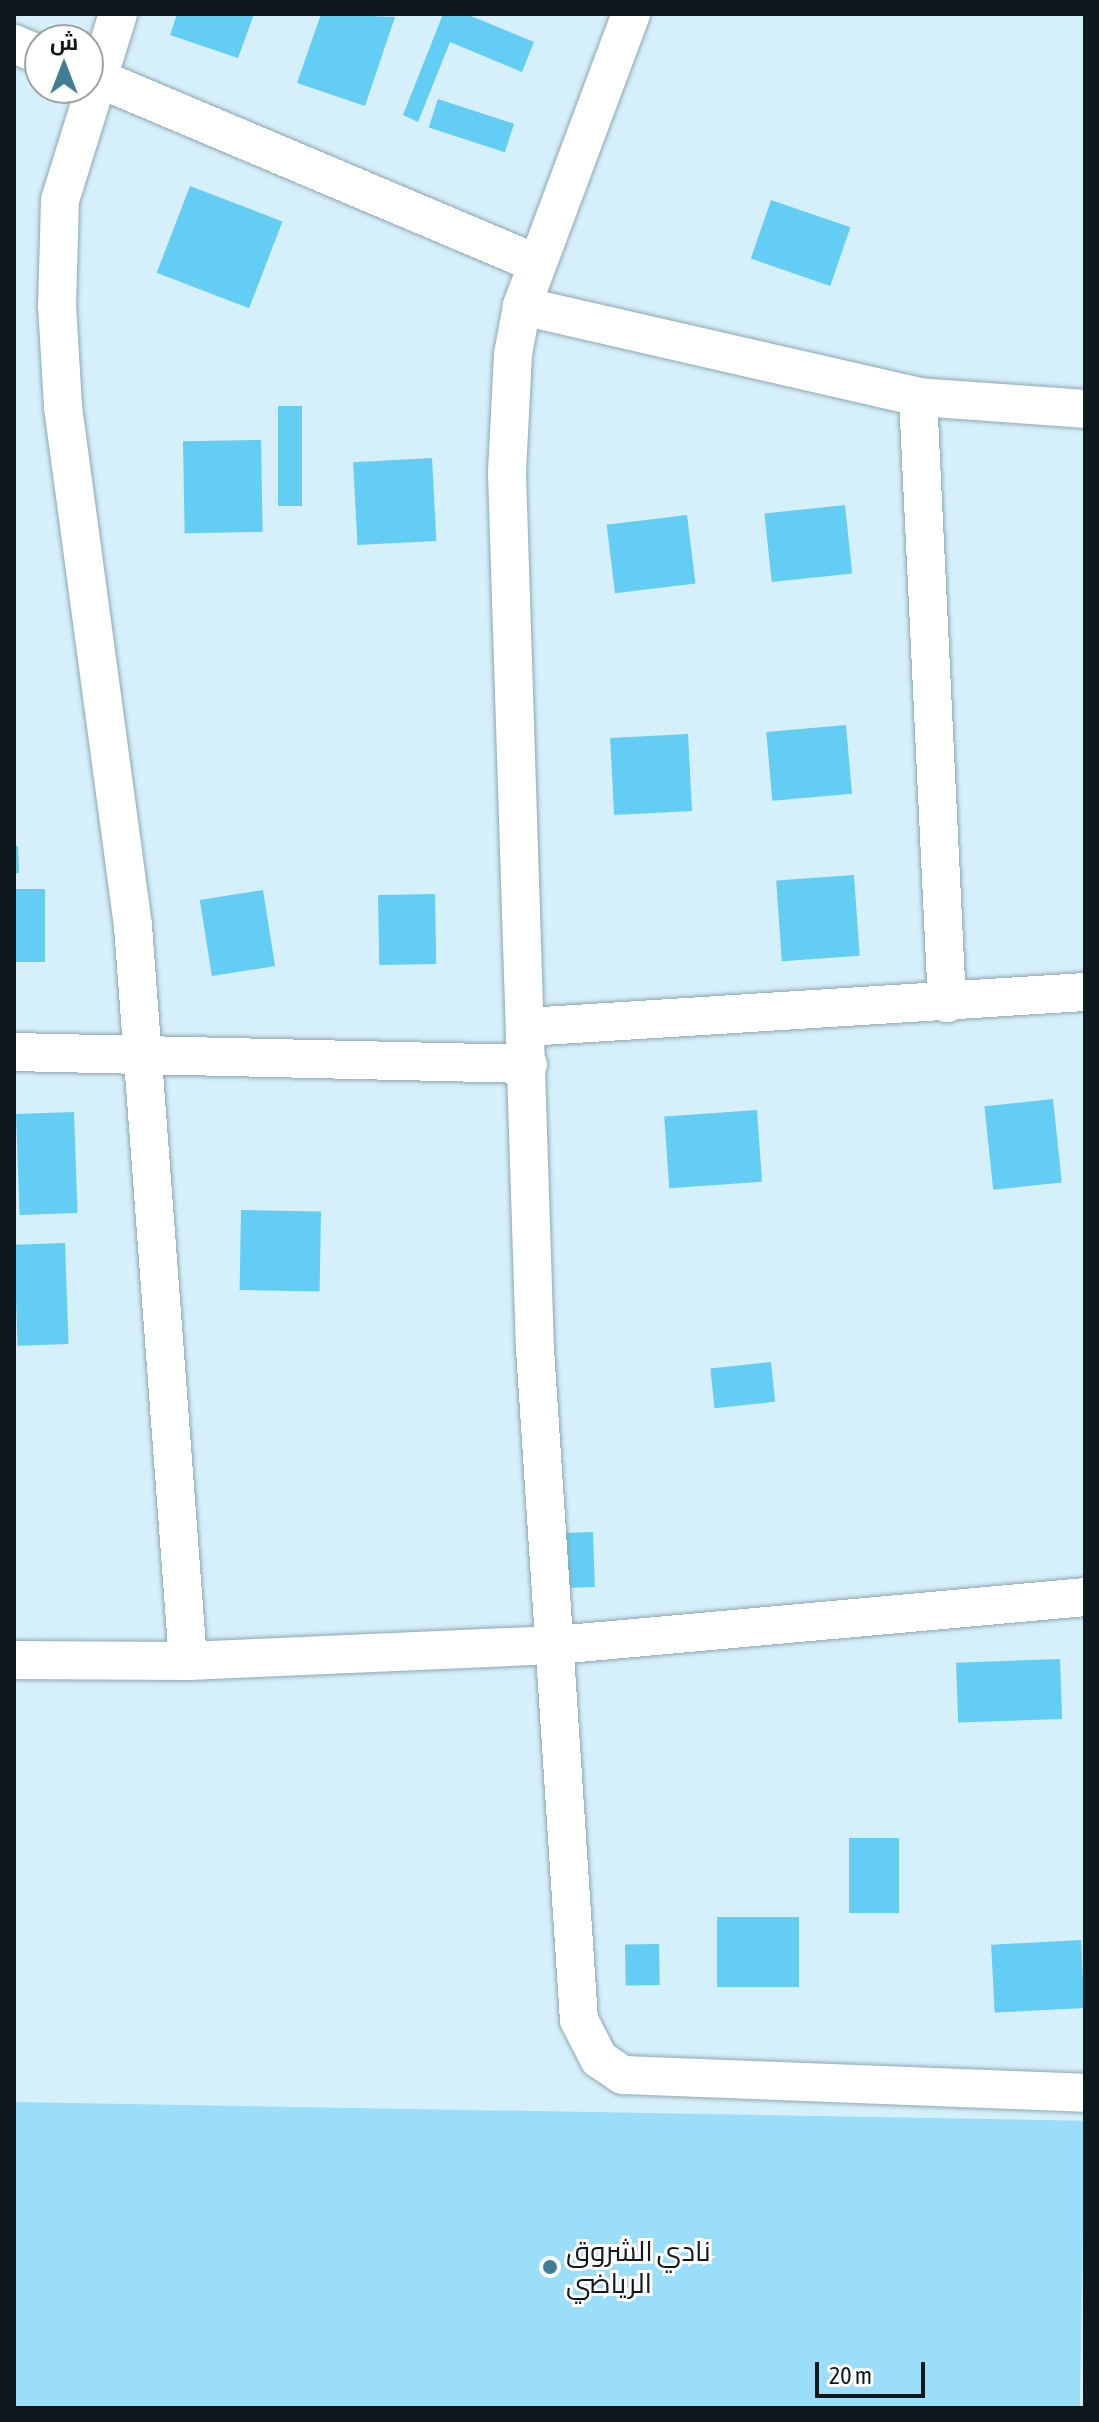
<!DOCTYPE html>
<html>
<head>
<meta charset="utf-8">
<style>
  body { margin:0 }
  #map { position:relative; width:1099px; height:2422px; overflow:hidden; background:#d6f0fb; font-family:"Asap Condensed",Cairo,sans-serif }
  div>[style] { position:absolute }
  .green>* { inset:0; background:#9bdefa; transform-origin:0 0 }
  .building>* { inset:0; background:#64cdf4; transform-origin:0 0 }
  .roads { filter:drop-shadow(0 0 2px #8ea7b1) drop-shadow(0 0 2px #8ea7b1) }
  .street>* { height:38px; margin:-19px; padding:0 19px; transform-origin:19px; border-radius:19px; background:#fff }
  .dots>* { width:22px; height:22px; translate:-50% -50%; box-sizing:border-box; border:4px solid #fff; border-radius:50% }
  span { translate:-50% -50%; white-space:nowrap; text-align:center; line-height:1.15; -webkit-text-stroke:6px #fff; paint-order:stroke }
  .poi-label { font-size:28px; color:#0f181c }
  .left { translate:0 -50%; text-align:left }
  .frame { position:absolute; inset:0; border:16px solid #0f181c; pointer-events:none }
  .north { position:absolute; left:24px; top:24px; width:80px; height:80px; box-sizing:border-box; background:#fff; border:2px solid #9fa3a4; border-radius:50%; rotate:0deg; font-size:22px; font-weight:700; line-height:32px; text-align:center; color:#0f181c }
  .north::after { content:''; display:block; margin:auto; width:28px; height:36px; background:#417d94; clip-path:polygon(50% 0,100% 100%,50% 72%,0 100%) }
  .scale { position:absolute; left:815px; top:2362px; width:110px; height:36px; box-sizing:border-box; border:4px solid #0f181c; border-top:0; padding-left:10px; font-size:24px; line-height:28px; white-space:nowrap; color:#0f181c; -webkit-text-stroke:6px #fff; paint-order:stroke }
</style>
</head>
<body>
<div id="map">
  <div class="green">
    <div style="left:14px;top:2102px;width:1071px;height:306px;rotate:1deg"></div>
  </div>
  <div class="building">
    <div style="clip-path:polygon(177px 14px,254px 14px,238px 58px,170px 35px)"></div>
    <div style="clip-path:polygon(321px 14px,395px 17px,365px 106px,297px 83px)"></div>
    <div style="clip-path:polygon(443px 14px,466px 14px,534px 42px,522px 72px,450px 42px,418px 122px,403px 115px)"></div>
    <div style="left:438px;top:99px;width:80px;height:30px;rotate:18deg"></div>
    <div style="left:190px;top:186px;width:99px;height:93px;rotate:21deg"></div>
    <div style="left:771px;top:200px;width:84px;height:62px;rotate:19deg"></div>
    <div style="left:278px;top:406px;width:24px;height:100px"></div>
    <div style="left:261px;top:440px;width:92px;height:78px;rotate:89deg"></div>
    <div style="left:432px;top:458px;width:83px;height:79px;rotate:87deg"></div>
    <div style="left:845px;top:505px;width:69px;height:81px;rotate:84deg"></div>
    <div style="left:687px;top:515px;width:69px;height:81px;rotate:83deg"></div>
    <div style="left:846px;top:725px;width:69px;height:80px;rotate:85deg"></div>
    <div style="left:688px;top:734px;width:77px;height:78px;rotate:87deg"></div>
    <div style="clip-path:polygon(14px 846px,18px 846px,19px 873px,14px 873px)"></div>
    <div style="left:854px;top:875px;width:81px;height:78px;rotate:86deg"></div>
    <div style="left:14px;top:889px;width:31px;height:73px"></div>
    <div style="left:263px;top:890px;width:77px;height:64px;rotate:81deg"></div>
    <div style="left:435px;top:894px;width:70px;height:57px;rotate:89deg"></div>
    <div style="left:1053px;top:1099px;width:84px;height:69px;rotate:84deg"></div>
    <div style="left:757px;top:1110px;width:72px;height:93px;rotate:86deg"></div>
    <div style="left:74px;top:1112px;width:101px;height:58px;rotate:88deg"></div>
    <div style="left:241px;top:1210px;width:80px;height:80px;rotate:1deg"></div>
    <div style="left:65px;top:1243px;width:101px;height:51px;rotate:88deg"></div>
    <div style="left:771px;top:1362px;width:40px;height:61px;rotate:84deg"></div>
    <div style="left:593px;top:1532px;width:55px;height:38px;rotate:88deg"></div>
    <div style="left:1060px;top:1659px;width:60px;height:104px;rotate:88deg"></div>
    <div style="left:849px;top:1838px;width:50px;height:75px"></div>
    <div style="left:717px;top:1917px;width:82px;height:70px"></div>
    <div style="left:1081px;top:1940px;width:68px;height:90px;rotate:87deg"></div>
    <div style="left:659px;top:1944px;width:41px;height:34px;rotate:89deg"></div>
  </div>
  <div class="roads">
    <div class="street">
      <div style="left:118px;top:14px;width:195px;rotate:107.3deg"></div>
      <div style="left:60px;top:200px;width:105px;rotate:91.6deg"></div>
      <div style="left:57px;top:305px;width:102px;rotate:86.6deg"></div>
      <div style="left:63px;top:407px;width:524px;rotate:82.32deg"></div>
      <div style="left:133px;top:926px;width:737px;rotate:85.72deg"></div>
      <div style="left:631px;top:14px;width:312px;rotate:110.5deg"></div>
      <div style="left:522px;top:306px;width:49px;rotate:100.6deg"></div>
      <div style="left:513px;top:354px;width:120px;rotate:92.9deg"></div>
      <div style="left:507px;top:474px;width:875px;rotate:88.17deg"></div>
      <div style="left:535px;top:1349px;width:672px;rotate:86.25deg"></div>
      <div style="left:579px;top:2020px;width:44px;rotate:62.9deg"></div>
      <div style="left:599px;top:2059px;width:29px;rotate:34deg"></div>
      <div style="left:623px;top:2075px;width:462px;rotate:2.2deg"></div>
      <div style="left:14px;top:44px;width:28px;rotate:23deg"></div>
      <div style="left:88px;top:74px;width:485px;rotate:22.9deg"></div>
      <div style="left:522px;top:306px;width:406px;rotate:12.9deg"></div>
      <div style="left:918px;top:397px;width:167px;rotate:4.1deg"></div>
      <div style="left:918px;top:397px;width:607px;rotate:87.26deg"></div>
      <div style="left:527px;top:1027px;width:559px;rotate:-3.59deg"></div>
      <div style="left:14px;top:1052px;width:514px;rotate:1.34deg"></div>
      <div style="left:14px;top:1660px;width:174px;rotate:0.3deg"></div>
      <div style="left:188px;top:1661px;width:369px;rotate:-2.5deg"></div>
      <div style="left:557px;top:1645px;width:530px;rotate:-5.19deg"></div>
    </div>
  </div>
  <div class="dots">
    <div style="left:550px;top:2267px;background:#417d94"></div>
  </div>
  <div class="poi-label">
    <span class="left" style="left:566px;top:2267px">نادي الشروق<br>الرياضي</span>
  </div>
  <div class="frame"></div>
  <div class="north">ش</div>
  <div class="scale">20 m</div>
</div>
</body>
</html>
